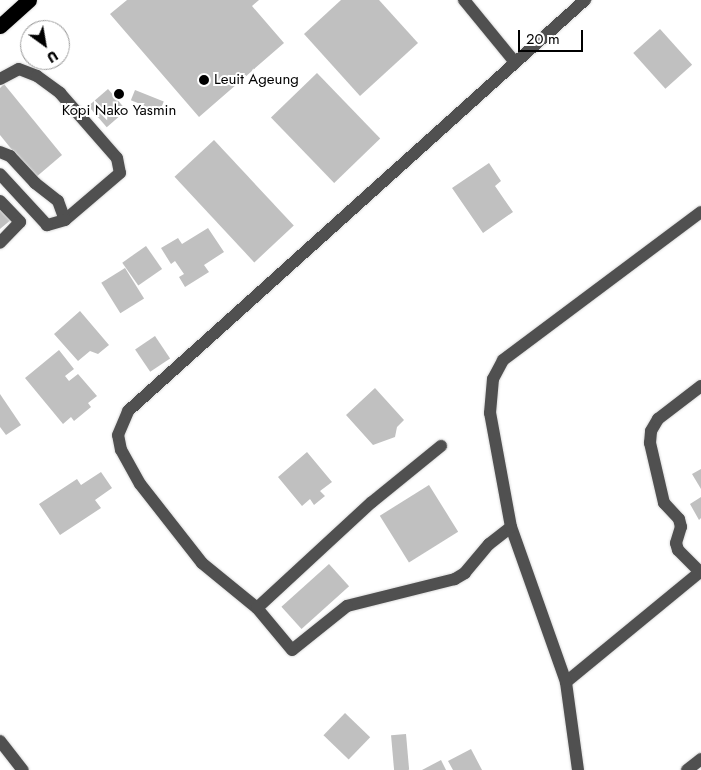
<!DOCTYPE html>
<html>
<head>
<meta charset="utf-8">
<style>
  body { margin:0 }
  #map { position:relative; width:701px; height:770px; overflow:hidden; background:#fff; font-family:Jost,sans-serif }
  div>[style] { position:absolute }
  .building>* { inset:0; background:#c0c0c0; transform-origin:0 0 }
  .roads { filter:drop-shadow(0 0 1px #dbdbdb) drop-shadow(0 0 1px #dbdbdb) }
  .minor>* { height:12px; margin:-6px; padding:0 6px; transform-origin:6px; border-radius:6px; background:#505050 }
  .highway>* { height:15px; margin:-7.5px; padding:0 7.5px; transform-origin:7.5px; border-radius:7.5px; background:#000 }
  .dots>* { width:14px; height:14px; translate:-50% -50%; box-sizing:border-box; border:2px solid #fff; border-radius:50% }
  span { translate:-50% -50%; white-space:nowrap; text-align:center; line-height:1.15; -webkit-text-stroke:4px #fff; paint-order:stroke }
  .poi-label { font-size:15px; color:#000 }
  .left { translate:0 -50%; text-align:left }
  .north { position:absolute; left:20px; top:20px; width:50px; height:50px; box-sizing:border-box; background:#fff; border:1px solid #999; border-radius:50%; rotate:148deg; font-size:14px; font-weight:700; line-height:20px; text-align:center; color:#000 }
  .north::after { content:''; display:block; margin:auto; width:18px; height:22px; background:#000; clip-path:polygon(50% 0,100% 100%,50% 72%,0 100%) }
  .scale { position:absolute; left:518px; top:30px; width:65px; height:22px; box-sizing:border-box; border:2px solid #000; border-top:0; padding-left:6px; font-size:15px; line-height:18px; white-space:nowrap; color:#000; -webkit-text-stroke:4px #fff; paint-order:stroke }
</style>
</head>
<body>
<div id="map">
  <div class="building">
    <div style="clip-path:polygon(127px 0,259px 0,252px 6px,284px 43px,199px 117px,110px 14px)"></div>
    <div style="clip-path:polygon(341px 0,379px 0,418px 43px,360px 96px,304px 34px)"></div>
    <div style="left:660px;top:29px;width:48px;height:36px;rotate:48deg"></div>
    <div style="left:317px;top:73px;width:91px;height:64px;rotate:46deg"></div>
    <div style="clip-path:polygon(4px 84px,62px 155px,35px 178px,0 135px,0 88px)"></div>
    <div style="left:108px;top:89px;width:28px;height:26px;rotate:49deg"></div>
    <div style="left:135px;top:90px;width:31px;height:11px;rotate:22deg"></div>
    <div style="left:214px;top:140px;width:117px;height:54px;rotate:47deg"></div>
    <div style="clip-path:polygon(489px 163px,501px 181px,495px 186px,513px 212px,483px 233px,452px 188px)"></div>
    <div style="clip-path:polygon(0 206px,12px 219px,0 229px)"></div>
    <div style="clip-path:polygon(208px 228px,224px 252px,204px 265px,209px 272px,185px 287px,179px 277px,184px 274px,175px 261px,171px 264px,161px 248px,178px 238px,182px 244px)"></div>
    <div style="left:146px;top:246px;width:28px;height:29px;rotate:55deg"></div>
    <div style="left:125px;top:268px;width:36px;height:28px;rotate:58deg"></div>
    <div style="clip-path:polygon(80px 311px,109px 345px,98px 354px,90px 351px,78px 361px,54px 334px)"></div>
    <div style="left:155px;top:336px;width:27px;height:24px;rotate:56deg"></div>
    <div style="clip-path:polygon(59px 350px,74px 369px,65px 376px,69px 381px,78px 374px,97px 396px,88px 403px,91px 407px,74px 421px,71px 417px,63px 424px,25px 378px)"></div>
    <div style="clip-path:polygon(375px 388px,404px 420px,397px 427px,395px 437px,373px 445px,346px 415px)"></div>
    <div style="clip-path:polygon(0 394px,21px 425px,6px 435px,0 427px)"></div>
    <div style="clip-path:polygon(307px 452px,332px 482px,320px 491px,325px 496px,314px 505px,310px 499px,302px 506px,278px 477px)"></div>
    <div style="clip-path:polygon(701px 469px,701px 489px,692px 474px)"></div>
    <div style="clip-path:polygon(101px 472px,112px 488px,95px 500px,101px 508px,60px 535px,39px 504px,77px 479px,81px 485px)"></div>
    <div style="left:429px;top:485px;width:55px;height:58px;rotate:58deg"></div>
    <div style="clip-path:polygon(701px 497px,701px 518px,699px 520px,690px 504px)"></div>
    <div style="left:329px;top:564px;width:30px;height:64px;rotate:48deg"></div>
    <div style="left:345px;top:713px;width:35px;height:31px;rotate:44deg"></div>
    <div style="left:406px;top:734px;width:36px;height:15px;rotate:85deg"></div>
    <div style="clip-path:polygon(471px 749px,482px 770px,453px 770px,448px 761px)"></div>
    <div style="clip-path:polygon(441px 760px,446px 770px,422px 770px)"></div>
  </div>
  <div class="roads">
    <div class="minor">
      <div style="left:464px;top:0;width:79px;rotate:50.7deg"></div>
      <div style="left:0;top:79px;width:21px;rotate:-28deg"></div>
      <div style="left:19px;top:69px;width:19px;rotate:21deg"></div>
      <div style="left:37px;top:76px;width:29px;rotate:36deg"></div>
      <div style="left:60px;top:93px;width:86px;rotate:48.8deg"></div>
      <div style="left:117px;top:158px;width:15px;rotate:79deg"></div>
      <div style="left:120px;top:173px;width:72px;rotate:139.5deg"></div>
      <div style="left:0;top:152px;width:11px;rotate:22deg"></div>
      <div style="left:10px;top:156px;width:37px;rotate:47deg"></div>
      <div style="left:35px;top:183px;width:29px;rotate:38deg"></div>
      <div style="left:58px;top:201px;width:20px;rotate:70deg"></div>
      <div style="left:65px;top:220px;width:19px;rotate:164deg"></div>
      <div style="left:47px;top:225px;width:69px;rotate:-132.7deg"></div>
      <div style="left:0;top:201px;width:29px;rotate:46deg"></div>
      <div style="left:20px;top:222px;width:29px;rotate:134deg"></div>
      <div style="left:511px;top:527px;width:28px;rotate:142deg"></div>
      <div style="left:489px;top:544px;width:38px;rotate:130deg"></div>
      <div style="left:465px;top:573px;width:12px;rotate:149deg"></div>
      <div style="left:455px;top:579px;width:111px;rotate:166deg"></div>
      <div style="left:347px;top:606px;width:70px;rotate:141.3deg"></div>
      <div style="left:292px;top:650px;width:55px;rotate:-129.8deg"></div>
      <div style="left:257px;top:608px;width:71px;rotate:-140.7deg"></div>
      <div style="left:202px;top:563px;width:100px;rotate:-128.1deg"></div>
      <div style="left:140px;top:484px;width:39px;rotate:-119deg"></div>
      <div style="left:121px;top:450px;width:15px;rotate:-101deg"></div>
      <div style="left:118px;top:435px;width:26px;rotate:-67deg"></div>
      <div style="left:128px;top:411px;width:615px;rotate:-41.97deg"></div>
      <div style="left:700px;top:572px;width:31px;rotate:-135deg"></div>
      <div style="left:678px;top:550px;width:7px;rotate:-106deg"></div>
      <div style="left:676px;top:543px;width:17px;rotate:-73deg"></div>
      <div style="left:681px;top:527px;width:8px;rotate:-104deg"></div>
      <div style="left:679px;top:519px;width:22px;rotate:-133deg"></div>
      <div style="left:664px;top:503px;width:62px;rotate:-103.1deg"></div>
      <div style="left:650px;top:443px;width:12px;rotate:-85deg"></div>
      <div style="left:651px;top:431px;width:14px;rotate:-60deg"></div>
      <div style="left:658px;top:419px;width:54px;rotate:-37.5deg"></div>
      <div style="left:257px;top:608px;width:156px;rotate:-42.7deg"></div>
      <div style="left:372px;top:502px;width:89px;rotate:-39.1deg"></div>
      <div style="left:566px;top:682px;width:175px;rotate:-39.4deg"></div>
      <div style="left:0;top:741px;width:37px;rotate:52deg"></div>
      <div style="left:578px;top:770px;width:89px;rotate:-97.8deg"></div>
      <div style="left:566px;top:682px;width:164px;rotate:-109.5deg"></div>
      <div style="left:511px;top:527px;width:116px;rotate:-100.4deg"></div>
      <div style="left:490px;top:413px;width:34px;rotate:-85deg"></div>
      <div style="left:493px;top:379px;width:21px;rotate:-62deg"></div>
      <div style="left:503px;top:360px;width:247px;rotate:-36.8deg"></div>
      <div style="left:687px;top:770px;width:18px;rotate:-38deg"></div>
    </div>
    <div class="highway">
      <div style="left:0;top:26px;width:39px;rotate:-42deg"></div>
    </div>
  </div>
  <div class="dots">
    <div style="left:204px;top:80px;background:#000"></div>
    <div style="left:119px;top:94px;background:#000"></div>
  </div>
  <div class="poi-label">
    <span class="left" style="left:214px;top:80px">Leuit Ageung</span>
    <span style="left:119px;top:111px">Kopi Nako Yasmin</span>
  </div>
  <div class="north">U</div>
  <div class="scale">20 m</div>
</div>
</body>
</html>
